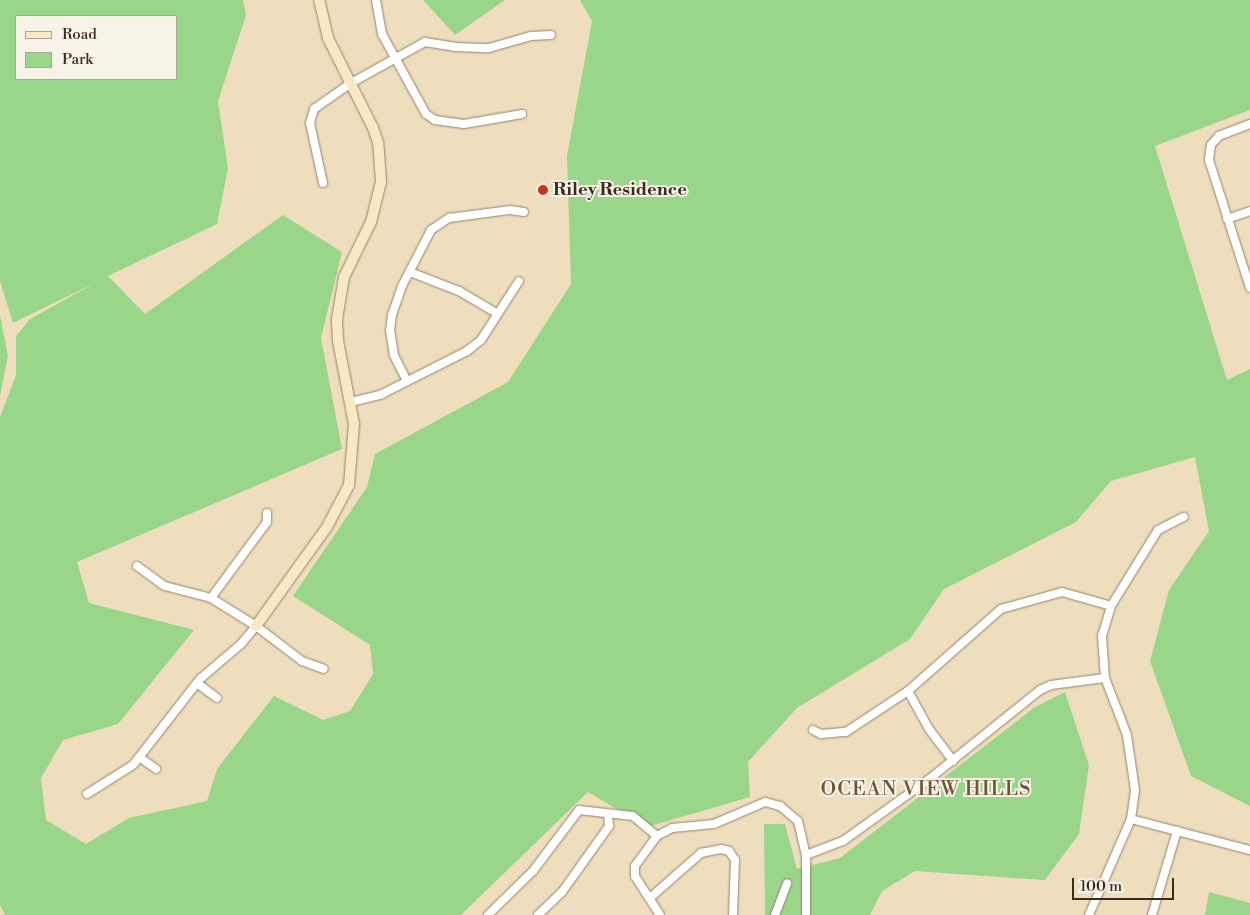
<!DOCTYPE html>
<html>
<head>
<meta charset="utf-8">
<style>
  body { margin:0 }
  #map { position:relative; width:1250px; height:915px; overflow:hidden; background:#eedebd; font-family:"Libre Bodoni",serif }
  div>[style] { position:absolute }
  .green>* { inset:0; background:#9ad68a }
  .roads { filter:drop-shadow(0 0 1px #94846e) drop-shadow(0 0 1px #94846e) }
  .street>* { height:8px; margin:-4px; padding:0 4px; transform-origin:4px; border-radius:4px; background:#fff }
  .secondary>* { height:10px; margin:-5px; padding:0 5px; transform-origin:5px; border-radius:5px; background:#f8e8c3 }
  .dots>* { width:14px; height:14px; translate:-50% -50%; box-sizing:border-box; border:2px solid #f7f3e8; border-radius:50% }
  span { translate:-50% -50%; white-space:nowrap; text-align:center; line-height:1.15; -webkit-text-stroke:4px #f7f3e8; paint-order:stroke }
  .poi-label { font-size:18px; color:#3b2a1e; font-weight:700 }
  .left { translate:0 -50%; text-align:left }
  .quarter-label { font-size:20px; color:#70543a; letter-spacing:1px }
  .legend { position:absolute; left:15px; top:15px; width:162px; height:65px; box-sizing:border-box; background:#f7f3e8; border:1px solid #aca397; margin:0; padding:6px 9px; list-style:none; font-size:15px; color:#3b2a1e }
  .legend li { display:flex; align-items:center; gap:10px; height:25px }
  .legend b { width:25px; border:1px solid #aca397 }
  .scale { position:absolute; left:1072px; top:878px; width:102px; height:22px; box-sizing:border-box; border:2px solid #3b2a1e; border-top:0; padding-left:6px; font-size:15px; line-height:18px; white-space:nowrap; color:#3b2a1e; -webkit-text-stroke:4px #f7f3e8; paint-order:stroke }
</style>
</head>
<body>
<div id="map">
  <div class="green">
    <div style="clip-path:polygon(evenodd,0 0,243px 0,246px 15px,218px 101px,228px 168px,217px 224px,108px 276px,145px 314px,283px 215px,342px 252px,321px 338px,342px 449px,77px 562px,89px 603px,194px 630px,118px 724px,63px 740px,41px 778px,46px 820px,86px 844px,129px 818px,207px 801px,217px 769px,274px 696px,323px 720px,350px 711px,373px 674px,370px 645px,293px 596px,367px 487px,375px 454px,508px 382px,571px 284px,567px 156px,592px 21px,580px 0,1250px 0,1250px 110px,1155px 146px,1227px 380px,1250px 369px,1250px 806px,1191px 776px,1150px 661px,1169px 590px,1209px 531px,1195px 457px,1111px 481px,1076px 522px,944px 589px,910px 639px,797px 708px,748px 762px,750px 797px,647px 827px,588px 792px,461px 915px,5px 915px,0 905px,0 417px,16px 375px,16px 336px,30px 319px,95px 283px,13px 323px,0 281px,0 0,16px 16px,176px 16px,176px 79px,16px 79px,16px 16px)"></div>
    <div style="clip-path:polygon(423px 0,505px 0,455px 35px)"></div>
    <div style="clip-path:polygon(0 315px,8px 356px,0 396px)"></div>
    <div style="clip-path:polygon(1065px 692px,1089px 765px,1079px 834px,1045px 880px,915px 871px,882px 891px,870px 915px,765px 915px,764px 824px,785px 824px,797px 869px,840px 858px,1035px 707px)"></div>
    <div style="clip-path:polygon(1209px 892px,1250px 903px,1250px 915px,1205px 915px)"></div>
  </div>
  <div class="roads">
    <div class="street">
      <div style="left:376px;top:0;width:35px;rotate:80deg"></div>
      <div style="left:382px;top:34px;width:91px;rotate:61.2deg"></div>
      <div style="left:426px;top:114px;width:11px;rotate:34deg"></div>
      <div style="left:435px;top:120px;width:29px;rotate:8deg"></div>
      <div style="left:464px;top:124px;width:59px;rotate:-9.8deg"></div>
      <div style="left:1250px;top:124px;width:33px;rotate:159deg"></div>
      <div style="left:1219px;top:136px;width:12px;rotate:132deg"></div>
      <div style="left:1211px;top:145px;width:15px;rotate:98deg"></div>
      <div style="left:1209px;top:160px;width:134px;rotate:72.2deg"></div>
      <div style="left:323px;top:183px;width:61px;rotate:-102.2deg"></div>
      <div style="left:310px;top:123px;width:15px;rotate:-74deg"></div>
      <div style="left:314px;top:109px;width:45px;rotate:-35.1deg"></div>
      <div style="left:351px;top:83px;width:85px;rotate:-29deg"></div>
      <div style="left:425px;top:42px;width:30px;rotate:9deg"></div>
      <div style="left:455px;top:47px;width:34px;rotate:2deg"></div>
      <div style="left:489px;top:48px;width:44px;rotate:-15.9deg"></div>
      <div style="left:531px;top:36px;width:20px;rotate:-3deg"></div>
      <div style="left:1227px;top:219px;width:24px;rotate:-19deg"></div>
      <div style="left:410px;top:272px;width:53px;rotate:21.2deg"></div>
      <div style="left:459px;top:291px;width:45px;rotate:30.5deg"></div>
      <div style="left:407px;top:381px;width:29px;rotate:-117deg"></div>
      <div style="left:394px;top:355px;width:24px;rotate:-99deg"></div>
      <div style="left:390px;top:331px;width:16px;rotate:-83deg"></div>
      <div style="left:392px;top:315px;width:31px;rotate:-71deg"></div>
      <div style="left:402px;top:286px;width:63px;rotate:-62.6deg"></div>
      <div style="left:431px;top:230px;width:22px;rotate:-34deg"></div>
      <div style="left:449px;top:218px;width:62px;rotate:-7.5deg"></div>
      <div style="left:510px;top:210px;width:14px;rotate:8deg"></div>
      <div style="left:351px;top:402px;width:32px;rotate:-14deg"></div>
      <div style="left:382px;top:394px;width:95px;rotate:-26.8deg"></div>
      <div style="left:467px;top:351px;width:18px;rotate:-38deg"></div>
      <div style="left:481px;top:340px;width:70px;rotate:-57.2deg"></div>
      <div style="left:137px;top:566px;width:34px;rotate:36deg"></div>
      <div style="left:165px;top:586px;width:48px;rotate:14.6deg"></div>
      <div style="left:211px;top:598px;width:53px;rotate:31.9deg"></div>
      <div style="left:256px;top:626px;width:58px;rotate:37.3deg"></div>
      <div style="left:302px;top:661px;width:23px;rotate:20deg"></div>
      <div style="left:211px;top:598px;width:94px;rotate:-53.6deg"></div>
      <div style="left:267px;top:522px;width:9px;rotate:-90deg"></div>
      <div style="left:197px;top:683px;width:25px;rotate:37deg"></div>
      <div style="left:908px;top:691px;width:43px;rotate:61.1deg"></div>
      <div style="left:929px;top:729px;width:40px;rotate:53deg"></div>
      <div style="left:813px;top:730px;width:9px;rotate:27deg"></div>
      <div style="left:821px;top:734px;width:25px;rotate:-5deg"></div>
      <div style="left:846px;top:732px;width:74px;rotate:-33.5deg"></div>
      <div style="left:908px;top:691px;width:124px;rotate:-41.4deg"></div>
      <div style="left:1001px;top:609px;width:63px;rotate:-15.6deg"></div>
      <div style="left:1062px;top:592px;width:51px;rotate:15.9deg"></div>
      <div style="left:139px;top:757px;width:21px;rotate:35deg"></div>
      <div style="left:87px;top:794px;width:54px;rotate:-32.2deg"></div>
      <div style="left:133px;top:765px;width:109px;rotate:-52.1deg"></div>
      <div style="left:200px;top:679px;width:54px;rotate:-40.5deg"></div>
      <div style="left:241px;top:644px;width:23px;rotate:-50deg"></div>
      <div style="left:1131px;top:819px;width:123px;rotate:14.6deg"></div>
      <div style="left:806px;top:855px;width:40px;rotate:-21deg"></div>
      <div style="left:843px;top:841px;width:105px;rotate:-35.7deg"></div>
      <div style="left:928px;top:780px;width:144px;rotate:-38.8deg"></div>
      <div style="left:1040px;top:690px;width:12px;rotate:-24deg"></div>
      <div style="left:1051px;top:685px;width:54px;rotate:-7.4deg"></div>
      <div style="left:651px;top:897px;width:67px;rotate:-41.3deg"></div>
      <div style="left:701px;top:853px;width:20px;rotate:-11deg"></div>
      <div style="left:721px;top:849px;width:8px;rotate:14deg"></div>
      <div style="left:729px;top:851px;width:11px;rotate:56deg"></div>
      <div style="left:735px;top:860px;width:55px;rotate:92.1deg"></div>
      <div style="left:488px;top:915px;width:63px;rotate:-44.4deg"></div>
      <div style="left:533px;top:871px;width:76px;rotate:-53deg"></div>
      <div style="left:579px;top:810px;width:54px;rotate:6.3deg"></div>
      <div style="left:633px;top:816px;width:31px;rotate:40deg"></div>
      <div style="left:538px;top:915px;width:33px;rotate:-44deg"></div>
      <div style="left:562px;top:892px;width:81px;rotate:-54.5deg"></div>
      <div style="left:609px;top:826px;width:12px;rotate:-95deg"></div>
      <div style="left:660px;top:915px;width:46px;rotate:-122.7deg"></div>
      <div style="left:635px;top:876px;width:10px;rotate:-90deg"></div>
      <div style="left:635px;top:866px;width:37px;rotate:-54deg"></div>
      <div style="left:657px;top:836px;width:17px;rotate:-28deg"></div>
      <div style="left:672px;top:828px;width:42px;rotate:-5.4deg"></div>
      <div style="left:714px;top:824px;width:56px;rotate:-23.3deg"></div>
      <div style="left:765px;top:802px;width:16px;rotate:15deg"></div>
      <div style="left:780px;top:806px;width:23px;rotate:40deg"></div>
      <div style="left:798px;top:821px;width:35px;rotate:77deg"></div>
      <div style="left:806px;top:855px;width:60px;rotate:90deg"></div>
      <div style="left:775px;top:915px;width:34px;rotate:-69deg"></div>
      <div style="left:1089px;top:915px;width:105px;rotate:-66.4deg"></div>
      <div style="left:1131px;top:819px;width:29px;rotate:-82deg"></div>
      <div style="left:1135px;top:790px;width:56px;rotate:-98.3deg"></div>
      <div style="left:1127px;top:735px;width:61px;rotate:-111.1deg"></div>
      <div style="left:1105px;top:678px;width:42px;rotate:-94.1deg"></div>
      <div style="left:1102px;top:636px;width:31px;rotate:-73deg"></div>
      <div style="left:1111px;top:606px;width:89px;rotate:-58.3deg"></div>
      <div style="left:1158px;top:530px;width:29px;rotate:-27deg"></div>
      <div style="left:1152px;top:915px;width:88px;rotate:-73.4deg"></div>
    </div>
    <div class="secondary">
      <div style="left:256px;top:626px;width:122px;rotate:-54.4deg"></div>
      <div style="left:327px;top:527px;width:47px;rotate:-62.4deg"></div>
      <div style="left:349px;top:485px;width:61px;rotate:-85.3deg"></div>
      <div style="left:354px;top:424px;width:85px;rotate:-100.9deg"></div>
      <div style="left:338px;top:341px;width:22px;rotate:-93deg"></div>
      <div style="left:337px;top:319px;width:43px;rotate:-80.5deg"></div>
      <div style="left:344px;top:277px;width:61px;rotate:-63.9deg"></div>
      <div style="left:371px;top:222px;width:41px;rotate:-76deg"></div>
      <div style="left:381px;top:182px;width:39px;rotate:-94deg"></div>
      <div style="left:378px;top:143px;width:16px;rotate:-108deg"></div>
      <div style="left:373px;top:128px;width:101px;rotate:-116.6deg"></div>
      <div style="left:328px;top:38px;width:39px;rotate:-103deg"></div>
    </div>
  </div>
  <div class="dots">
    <div style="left:543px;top:190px;background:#c8321e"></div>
  </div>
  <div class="poi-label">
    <span class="left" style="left:553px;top:190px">Riley Residence</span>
  </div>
  <div class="quarter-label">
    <span style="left:926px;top:789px">OCEAN VIEW HILLS</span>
  </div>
  <ul class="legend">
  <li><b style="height:6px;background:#f8e8c3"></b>Road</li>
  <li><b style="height:14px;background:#9ad68a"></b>Park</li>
  </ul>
  <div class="scale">100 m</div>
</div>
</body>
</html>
